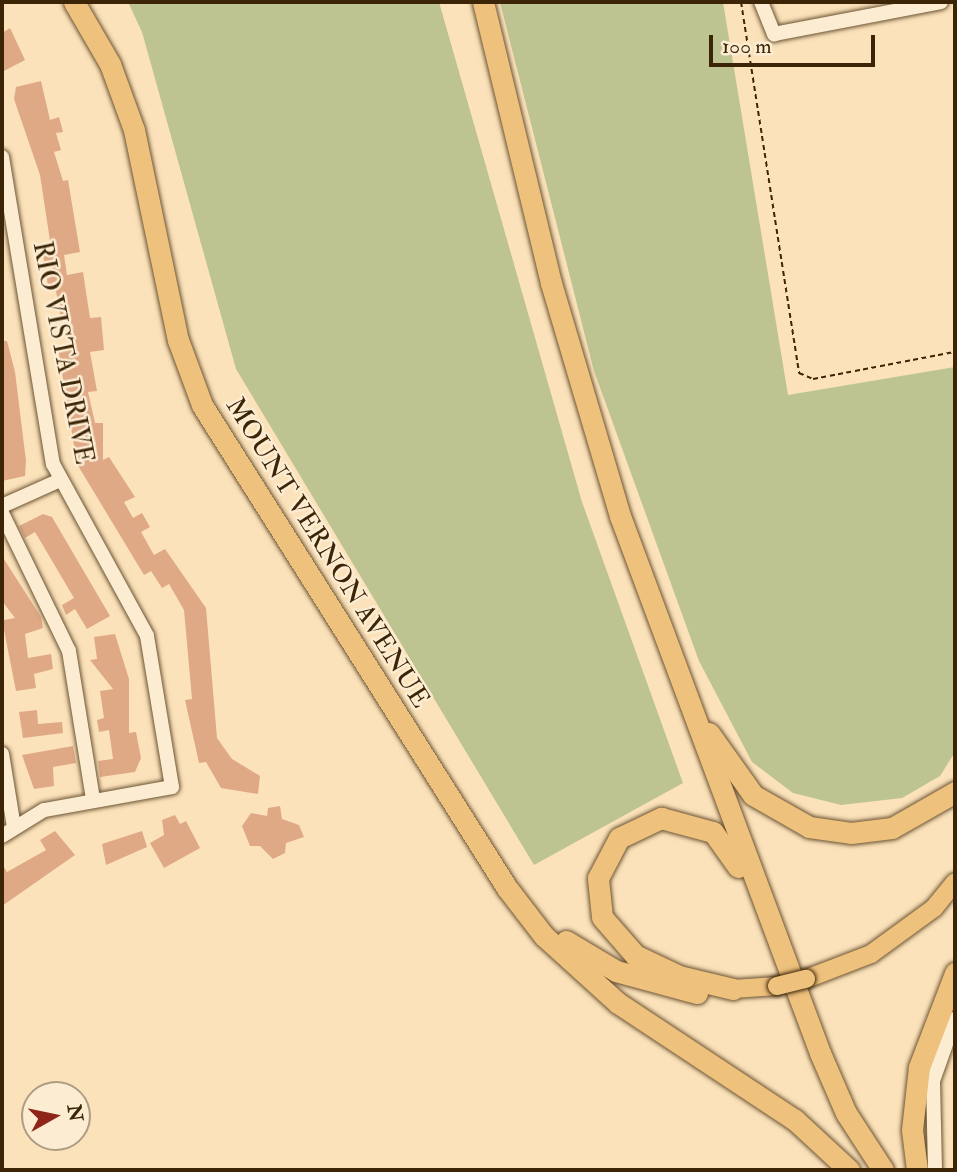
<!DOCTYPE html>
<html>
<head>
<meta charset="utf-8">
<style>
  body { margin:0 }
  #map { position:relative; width:957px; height:1172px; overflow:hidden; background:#fbe2ba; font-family:"IM FELL Double Pica",serif }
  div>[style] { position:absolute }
  .green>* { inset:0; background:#bdc391 }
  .building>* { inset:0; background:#e0a986 }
  .path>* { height:2px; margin-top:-1px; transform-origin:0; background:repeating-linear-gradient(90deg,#3c2507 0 5px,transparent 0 8.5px) }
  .roads { filter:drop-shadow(0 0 2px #6c5434) drop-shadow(0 0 2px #6c5434) }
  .minor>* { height:14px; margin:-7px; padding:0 7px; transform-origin:7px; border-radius:7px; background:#fcecd2 }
  .major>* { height:18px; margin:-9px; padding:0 9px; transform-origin:9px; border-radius:9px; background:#eec17d }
  .highway>* { height:21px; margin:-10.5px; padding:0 10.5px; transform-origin:10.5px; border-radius:10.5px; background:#eec17d }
  .bridges { filter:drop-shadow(0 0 2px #3c2507) drop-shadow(0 0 2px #3c2507) }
  .major-bridge>* { height:18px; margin:-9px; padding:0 9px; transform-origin:9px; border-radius:9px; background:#eec17d }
  span { translate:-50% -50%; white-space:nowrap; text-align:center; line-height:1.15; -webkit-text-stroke:5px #fcecd2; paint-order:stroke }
  .street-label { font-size:26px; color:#3c2507 }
  .frame { position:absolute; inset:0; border:4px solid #3c2507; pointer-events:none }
  .north { position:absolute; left:21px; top:1081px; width:70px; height:70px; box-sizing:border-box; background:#fcecd2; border:2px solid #af9c81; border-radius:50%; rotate:81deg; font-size:19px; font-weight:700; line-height:28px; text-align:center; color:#3c2507 }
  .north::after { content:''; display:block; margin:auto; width:24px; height:32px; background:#8f2418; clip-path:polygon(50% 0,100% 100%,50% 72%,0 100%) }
  .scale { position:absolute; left:709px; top:35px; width:166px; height:32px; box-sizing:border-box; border:4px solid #3c2507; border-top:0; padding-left:9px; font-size:21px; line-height:24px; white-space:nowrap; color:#3c2507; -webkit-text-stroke:5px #fcecd2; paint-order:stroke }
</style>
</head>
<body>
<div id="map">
  <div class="green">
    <div style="clip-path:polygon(128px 2px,439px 2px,582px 502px,683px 783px,534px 865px,236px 369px,142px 32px)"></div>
    <div style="clip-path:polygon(500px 2px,723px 2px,788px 395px,955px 367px,955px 752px,940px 776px,902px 798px,841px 805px,793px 793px,752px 762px,699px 661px,594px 371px)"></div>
  </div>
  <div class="building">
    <div style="clip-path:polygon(10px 28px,25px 60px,2px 72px,2px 33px)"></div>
    <div style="clip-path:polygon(41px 81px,50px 120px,59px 117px,63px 132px,56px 133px,61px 150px,54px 152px,63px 181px,68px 180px,80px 252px,64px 255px,67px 275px,83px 272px,90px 318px,101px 317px,104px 350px,90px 352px,97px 391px,88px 392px,95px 423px,103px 423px,103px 460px,109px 457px,135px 497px,124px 502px,133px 518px,142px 513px,150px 527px,141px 532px,154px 555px,165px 549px,206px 608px,217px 738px,232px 759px,260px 776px,258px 794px,221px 788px,206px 762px,199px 763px,185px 700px,192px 699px,184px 610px,169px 584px,162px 588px,151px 571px,144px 575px,77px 464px,58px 348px,70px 346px,71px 318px,61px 319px,56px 291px,49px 292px,43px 255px,52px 254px,40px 175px,14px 99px,16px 87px)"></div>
    <div style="clip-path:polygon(2px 341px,7px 341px,15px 372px,26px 461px,25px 476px,2px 481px)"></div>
    <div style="clip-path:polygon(43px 514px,52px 517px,110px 616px,87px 629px,75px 609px,66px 615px,62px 605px,74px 598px,35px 532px,25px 538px,19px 526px)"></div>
    <div style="clip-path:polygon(2px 556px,41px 617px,43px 628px,25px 634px,28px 658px,51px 654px,53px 669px,34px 674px,36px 688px,16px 691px,4px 630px,4px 620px,15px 618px,2px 601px)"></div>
    <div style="clip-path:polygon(115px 634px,129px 679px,129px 733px,136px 732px,141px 758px,135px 772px,100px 777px,98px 761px,113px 759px,109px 730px,99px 732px,97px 720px,104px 718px,100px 691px,113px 689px,90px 660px,97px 659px,94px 637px)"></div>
    <div style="clip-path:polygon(37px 710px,38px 724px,62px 722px,63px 733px,23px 738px,19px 712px)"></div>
    <div style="clip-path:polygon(73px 746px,76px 763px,53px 767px,54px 786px,34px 789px,22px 755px)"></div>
    <div style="clip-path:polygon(280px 806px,282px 819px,299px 825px,304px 837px,286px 843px,285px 853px,273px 859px,260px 846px,250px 846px,242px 826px,251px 813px,267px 816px,268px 808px)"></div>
    <div style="clip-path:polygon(175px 815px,180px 824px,186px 821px,200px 848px,164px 868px,150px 843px,164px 835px,162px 820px)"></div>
    <div style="clip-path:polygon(55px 831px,75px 855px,2px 906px,2px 864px,7px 872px,46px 850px,40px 840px)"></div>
    <div style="clip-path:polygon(142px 831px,147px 847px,106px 865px,102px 844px)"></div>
  </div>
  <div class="path">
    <div style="left:741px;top:2px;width:376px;rotate:81.1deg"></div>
    <div style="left:799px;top:373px;width:15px;rotate:23deg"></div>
    <div style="left:813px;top:379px;width:145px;rotate:-10.8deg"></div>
  </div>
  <div class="roads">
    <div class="minor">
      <div style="left:761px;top:2px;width:35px;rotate:68deg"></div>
      <div style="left:774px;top:34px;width:170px;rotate:-10.8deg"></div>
      <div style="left:2px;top:157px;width:311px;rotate:80.6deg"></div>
      <div style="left:53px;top:464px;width:196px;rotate:61.3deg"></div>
      <div style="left:147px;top:636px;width:153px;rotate:80.6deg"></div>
      <div style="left:172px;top:787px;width:130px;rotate:169.8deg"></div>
      <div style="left:44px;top:810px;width:49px;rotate:148.2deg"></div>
      <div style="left:2px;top:506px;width:64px;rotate:-24.1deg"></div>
      <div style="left:2px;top:513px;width:153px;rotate:64.1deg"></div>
      <div style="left:69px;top:651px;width:151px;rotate:80.8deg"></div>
      <div style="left:2px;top:754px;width:74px;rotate:80.7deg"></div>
      <div style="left:935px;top:1170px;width:89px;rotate:-91.3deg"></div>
      <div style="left:933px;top:1081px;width:66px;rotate:-70.5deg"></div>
    </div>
    <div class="major">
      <div style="left:806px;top:979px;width:70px;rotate:-21deg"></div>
      <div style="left:871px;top:954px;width:78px;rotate:-36.1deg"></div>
      <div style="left:934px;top:908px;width:33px;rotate:-51deg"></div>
      <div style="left:733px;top:989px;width:44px;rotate:-3.9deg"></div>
    </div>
    <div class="highway">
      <div style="left:74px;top:2px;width:72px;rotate:59.9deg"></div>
      <div style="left:110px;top:64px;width:70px;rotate:70deg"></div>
      <div style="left:134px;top:130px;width:215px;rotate:78.2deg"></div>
      <div style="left:178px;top:340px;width:69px;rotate:69.7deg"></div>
      <div style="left:202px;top:405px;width:571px;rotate:57.73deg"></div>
      <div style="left:507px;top:888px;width:61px;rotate:52.4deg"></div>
      <div style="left:544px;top:936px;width:100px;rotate:42.2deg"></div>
      <div style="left:618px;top:1003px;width:212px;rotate:33.5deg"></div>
      <div style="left:795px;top:1120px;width:74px;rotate:42.8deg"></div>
      <div style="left:483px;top:2px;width:289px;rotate:76.4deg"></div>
      <div style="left:551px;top:283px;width:243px;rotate:73.5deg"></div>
      <div style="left:620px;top:516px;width:573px;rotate:69.57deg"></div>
      <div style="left:820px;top:1053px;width:65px;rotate:66.6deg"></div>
      <div style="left:846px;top:1113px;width:68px;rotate:57deg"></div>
      <div style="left:709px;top:733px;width:76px;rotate:54.6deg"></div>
      <div style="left:753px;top:795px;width:64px;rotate:29.7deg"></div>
      <div style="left:809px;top:827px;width:42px;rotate:8.1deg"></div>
      <div style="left:851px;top:833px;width:41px;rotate:-7deg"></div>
      <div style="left:892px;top:828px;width:73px;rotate:-29.7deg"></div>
      <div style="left:566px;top:941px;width:58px;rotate:31deg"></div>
      <div style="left:616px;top:971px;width:84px;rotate:15.2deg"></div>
      <div style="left:733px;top:989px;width:56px;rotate:-166.5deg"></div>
      <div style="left:679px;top:976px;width:49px;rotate:-154.5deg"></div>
      <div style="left:635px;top:955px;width:50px;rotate:-131deg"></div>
      <div style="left:602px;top:917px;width:39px;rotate:-96deg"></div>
      <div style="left:598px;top:878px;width:45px;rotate:-62.3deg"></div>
      <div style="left:619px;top:838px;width:47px;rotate:-25.5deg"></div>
      <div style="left:661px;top:818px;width:54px;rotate:15.1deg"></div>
      <div style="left:713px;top:832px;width:43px;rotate:54.5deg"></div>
      <div style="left:917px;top:1170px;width:40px;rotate:-97.1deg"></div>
      <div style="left:912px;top:1130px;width:63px;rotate:-83.7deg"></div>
      <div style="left:919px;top:1067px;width:101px;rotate:-69deg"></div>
    </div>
  </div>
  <div class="bridges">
    <div class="major-bridge">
      <div style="left:777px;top:986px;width:30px;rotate:-14deg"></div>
    </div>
  </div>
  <div class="street-label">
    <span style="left:62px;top:353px;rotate:79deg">RIO VISTA DRIVE</span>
    <span style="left:327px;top:553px;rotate:58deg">MOUNT VERNON AVENUE</span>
  </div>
  <div class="frame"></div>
  <div class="north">N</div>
  <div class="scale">100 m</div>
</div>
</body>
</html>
